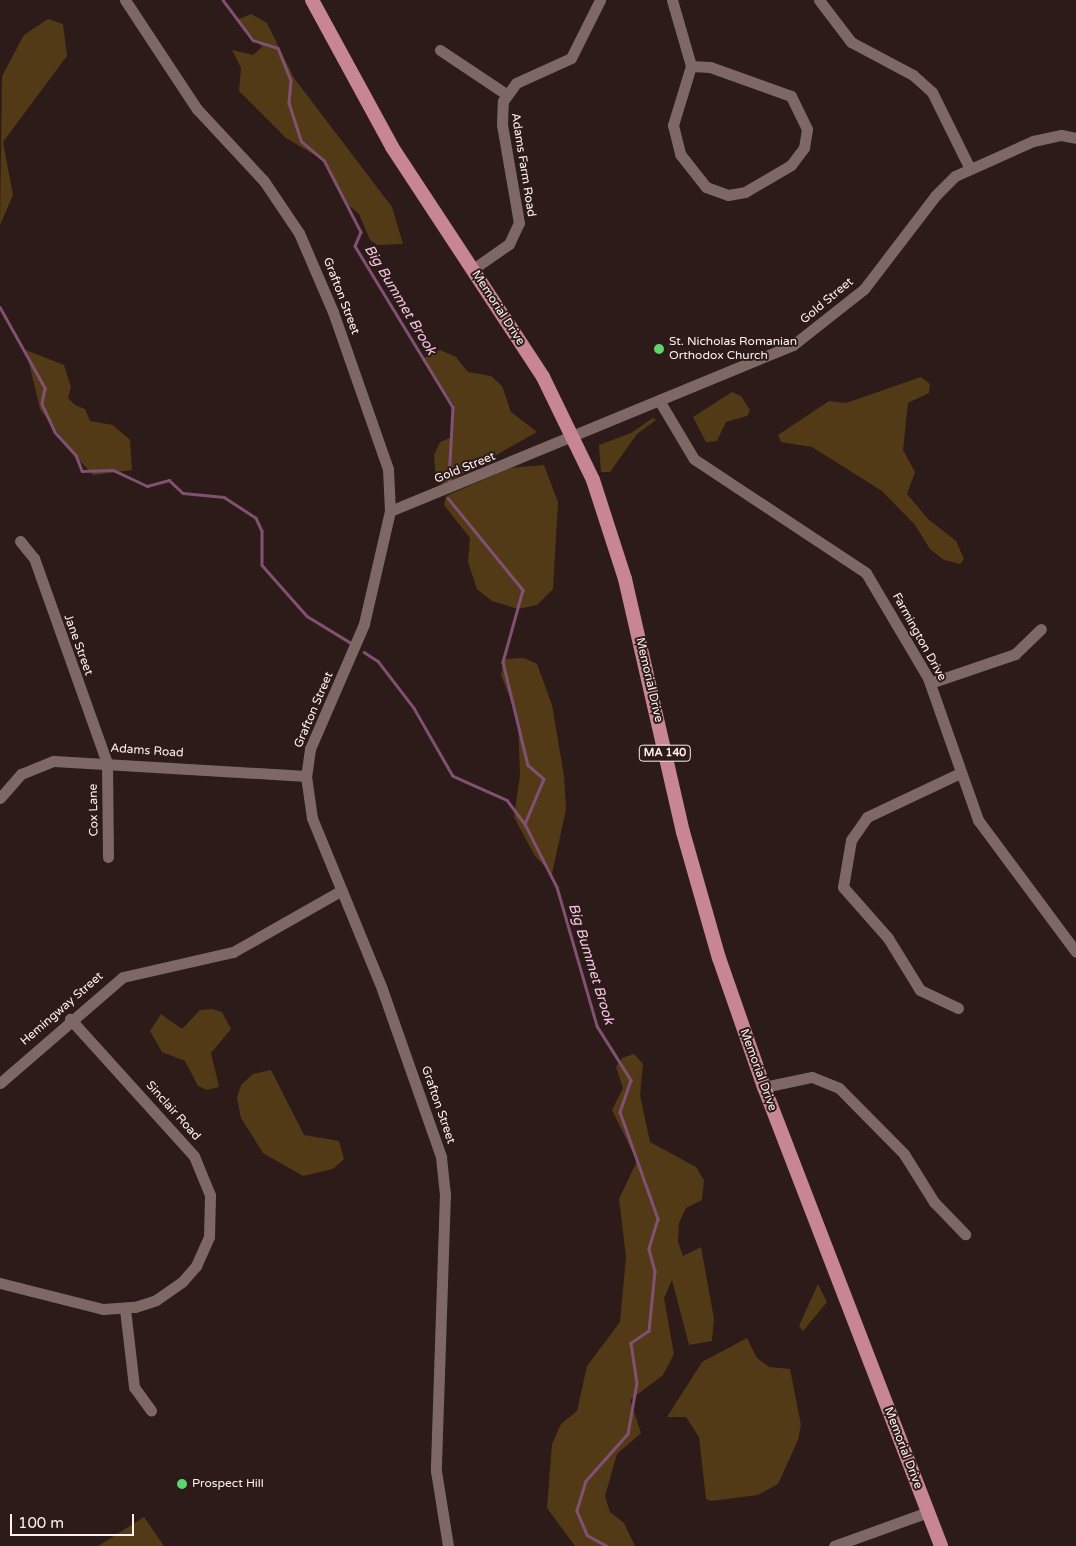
<!DOCTYPE html>
<html>
<head>
<meta charset="utf-8">
<style>
  body { margin:0 }
  #map { position:relative; width:1076px; height:1546px; overflow:hidden; background:#2c1b18; font-family:"Varela Round",sans-serif }
  div>[style] { position:absolute }
  .green>* { inset:0; background:#523a16 }
  .stream>* { height:2.5px; margin:-1.25px; padding:0 1.25px; transform-origin:1.25px; border-radius:1.25px; background:#825072 }
  .minor>* { height:11px; margin:-5.5px; padding:0 5.5px; transform-origin:5.5px; border-radius:5.5px; background:#7e6865 }
  .major>* { height:14px; margin:-7px; padding:0 7px; transform-origin:7px; border-radius:7px; background:#c88593 }
  .dots>* { width:14px; height:14px; translate:-50% -50%; box-sizing:border-box; border:2px solid #2c1b18; border-radius:50% }
  span { translate:-50% -50%; white-space:nowrap; text-align:center; line-height:1.15; -webkit-text-stroke:4px #2c1b18; paint-order:stroke }
  .shield-label span { padding:1px 4px; background:#2c1b18; border:1px solid; border-radius:4px; -webkit-text-stroke-width:0 }
  .shield-label { font-size:11px; color:#fef1f0; font-weight:700 }
  .street-label { font-size:12px; color:#fef1f0 }
  .poi-label { font-size:12px; color:#fef1f0 }
  .left { translate:0 -50%; text-align:left }
  .water-label { font-size:14px; color:#f6c6e4; font-style:italic }
  .scale { position:absolute; left:10px; top:1514px; width:124px; height:22px; box-sizing:border-box; border:2px solid #fef1f0; border-top:0; padding-left:6px; font-size:15px; line-height:18px; white-space:nowrap; color:#fef1f0; -webkit-text-stroke:4px #2c1b18; paint-order:stroke }
</style>
</head>
<body>
<div id="map">
  <div class="green">
    <div style="clip-path:polygon(251px 14px,267px 23px,294px 78px,392px 207px,403px 244px,377px 245px,370px 240px,359px 214px,348px 205px,323px 160px,286px 138px,239px 91px,241px 68px,232px 50px,253px 55px,262px 47px,237px 20px)"></div>
    <div style="clip-path:polygon(48px 19px,63px 24px,67px 56px,3px 142px,13px 195px,0 225px,2px 76px,24px 35px)"></div>
    <div style="clip-path:polygon(26px 350px,64px 365px,71px 387px,68px 398px,75px 405px,85px 409px,90px 421px,113px 425px,130px 440px,132px 470px,93px 475px,75px 455px,40px 409px)"></div>
    <div style="clip-path:polygon(440px 350px,456px 357px,468px 372px,491px 376px,502px 386px,511px 412px,537px 432px,443px 485px,436px 479px,434px 455px,440px 442px,452px 437px,454px 406px,424px 358px)"></div>
    <div style="clip-path:polygon(921px 377px,930px 384px,929px 393px,908px 403px,903px 450px,915px 472px,907px 494px,928px 519px,956px 541px,964px 559px,960px 564px,944px 560px,930px 549px,915px 525px,882px 491px,812px 447px,781px 442px,778px 435px,829px 401px,846px 403px)"></div>
    <div style="clip-path:polygon(732px 392px,741px 396px,750px 410px,747px 416px,726px 422px,717px 441px,706px 442px,693px 417px)"></div>
    <div style="clip-path:polygon(653px 418px,656px 420px,637px 434px,610px 472px,601px 472px,599px 445px,631px 433px)"></div>
    <div style="clip-path:polygon(544px 465px,558px 502px,553px 589px,537px 605px,518px 609px,492px 601px,477px 589px,468px 562px,470px 538px,444px 505px,446px 496px,510px 468px)"></div>
    <div style="clip-path:polygon(524px 658px,537px 664px,552px 705px,564px 776px,566px 809px,552px 874px,535px 856px,514px 817px,520px 775px,518px 719px,501px 675px,504px 659px)"></div>
    <div style="clip-path:polygon(212px 1009px,222px 1012px,231px 1029px,211px 1053px,219px 1087px,207px 1090px,198px 1086px,185px 1061px,162px 1052px,150px 1031px,161px 1014px,182px 1029px,200px 1010px)"></div>
    <div style="clip-path:polygon(634px 1054px,643px 1064px,640px 1095px,650px 1142px,696px 1167px,704px 1180px,702px 1200px,686px 1208px,679px 1223px,678px 1242px,683px 1256px,701px 1247px,714px 1319px,712px 1341px,689px 1345px,672px 1280px,664px 1298px,674px 1354px,663px 1375px,630px 1400px,641px 1433px,617px 1454px,605px 1496px,610px 1512px,624px 1523px,635px 1546px,575px 1546px,547px 1508px,552px 1444px,561px 1424px,577px 1411px,587px 1366px,620px 1322px,626px 1257px,619px 1199px,637px 1161px,612px 1110px,623px 1088px,616px 1067px,622px 1058px)"></div>
    <div style="clip-path:polygon(271px 1070px,304px 1135px,339px 1141px,344px 1159px,333px 1169px,303px 1176px,263px 1153px,241px 1118px,237px 1098px,241px 1085px,253px 1074px)"></div>
    <div style="clip-path:polygon(818px 1284px,827px 1302px,803px 1331px,799px 1326px)"></div>
    <div style="clip-path:polygon(747px 1338px,757px 1358px,769px 1367px,790px 1369px,801px 1425px,798px 1440px,778px 1484px,758px 1495px,711px 1501px,706px 1499px,699px 1437px,686px 1417px,667px 1417px,702px 1362px)"></div>
    <div style="clip-path:polygon(144px 1517px,164px 1546px,98px 1546px)"></div>
  </div>
  <div class="stream">
    <div style="left:223px;top:0;width:50px;rotate:53.1deg"></div>
    <div style="left:253px;top:40px;width:26px;rotate:18deg"></div>
    <div style="left:278px;top:48px;width:35px;rotate:68deg"></div>
    <div style="left:291px;top:80px;width:23px;rotate:95deg"></div>
    <div style="left:289px;top:103px;width:40px;rotate:72deg"></div>
    <div style="left:301px;top:141px;width:30px;rotate:40deg"></div>
    <div style="left:324px;top:160px;width:81px;rotate:62.8deg"></div>
    <div style="left:361px;top:232px;width:15px;rotate:113deg"></div>
    <div style="left:355px;top:246px;width:188px;rotate:58.7deg"></div>
    <div style="left:453px;top:407px;width:73px;rotate:93.1deg"></div>
    <div style="left:0;top:307px;width:93px;rotate:60.9deg"></div>
    <div style="left:45px;top:388px;width:16px;rotate:101deg"></div>
    <div style="left:42px;top:404px;width:31px;rotate:65deg"></div>
    <div style="left:55px;top:432px;width:31px;rotate:48deg"></div>
    <div style="left:76px;top:455px;width:17px;rotate:69deg"></div>
    <div style="left:82px;top:471px;width:31px;rotate:-2deg"></div>
    <div style="left:113px;top:470px;width:38px;rotate:25deg"></div>
    <div style="left:147px;top:486px;width:23px;rotate:-15deg"></div>
    <div style="left:169px;top:480px;width:19px;rotate:43deg"></div>
    <div style="left:183px;top:493px;width:41px;rotate:5.6deg"></div>
    <div style="left:224px;top:497px;width:38px;rotate:33deg"></div>
    <div style="left:256px;top:518px;width:14px;rotate:65deg"></div>
    <div style="left:262px;top:531px;width:34px;rotate:90deg"></div>
    <div style="left:262px;top:565px;width:68px;rotate:48.6deg"></div>
    <div style="left:307px;top:616px;width:52px;rotate:31.5deg"></div>
    <div style="left:448px;top:498px;width:119px;rotate:50.8deg"></div>
    <div style="left:523px;top:590px;width:75px;rotate:105.5deg"></div>
    <div style="left:503px;top:662px;width:106px;rotate:76.4deg"></div>
    <div style="left:528px;top:765px;width:21px;rotate:41deg"></div>
    <div style="left:544px;top:779px;width:49px;rotate:112.9deg"></div>
    <div style="left:525px;top:824px;width:71px;rotate:63.1deg"></div>
    <div style="left:557px;top:887px;width:145px;rotate:73.9deg"></div>
    <div style="left:597px;top:1026px;width:64px;rotate:57.8deg"></div>
    <div style="left:631px;top:1080px;width:34px;rotate:109deg"></div>
    <div style="left:620px;top:1112px;width:114px;rotate:70.4deg"></div>
    <div style="left:658px;top:1219px;width:31px;rotate:107deg"></div>
    <div style="left:649px;top:1249px;width:23px;rotate:75deg"></div>
    <div style="left:655px;top:1271px;width:60px;rotate:95.7deg"></div>
    <div style="left:649px;top:1331px;width:22px;rotate:146deg"></div>
    <div style="left:631px;top:1343px;width:40px;rotate:81.5deg"></div>
    <div style="left:637px;top:1383px;width:52px;rotate:100deg"></div>
    <div style="left:628px;top:1434px;width:63px;rotate:131.8deg"></div>
    <div style="left:586px;top:1481px;width:31px;rotate:107deg"></div>
    <div style="left:577px;top:1511px;width:26px;rotate:67deg"></div>
    <div style="left:587px;top:1535px;width:23px;rotate:29deg"></div>
    <div style="left:364px;top:652px;width:17px;rotate:33deg"></div>
    <div style="left:378px;top:661px;width:59px;rotate:52.5deg"></div>
    <div style="left:414px;top:708px;width:78px;rotate:60.2deg"></div>
    <div style="left:453px;top:776px;width:59px;rotate:24deg"></div>
    <div style="left:507px;top:800px;width:30px;rotate:53deg"></div>
  </div>
  <div class="minor">
    <div style="left:125px;top:0;width:131px;rotate:56.6deg"></div>
    <div style="left:197px;top:109px;width:98px;rotate:47.1deg"></div>
    <div style="left:264px;top:181px;width:63px;rotate:56.1deg"></div>
    <div style="left:299px;top:233px;width:86px;rotate:66.7deg"></div>
    <div style="left:333px;top:312px;width:166px;rotate:70.7deg"></div>
    <div style="left:388px;top:469px;width:42px;rotate:87.3deg"></div>
    <div style="left:390px;top:511px;width:116px;rotate:103deg"></div>
    <div style="left:364px;top:624px;width:136px;rotate:113.4deg"></div>
    <div style="left:310px;top:749px;width:27px;rotate:98deg"></div>
    <div style="left:306px;top:776px;width:42px;rotate:81.9deg"></div>
    <div style="left:312px;top:818px;width:185px;rotate:67.7deg"></div>
    <div style="left:382px;top:989px;width:178px;rotate:70.6deg"></div>
    <div style="left:441px;top:1157px;width:36px;rotate:84deg"></div>
    <div style="left:445px;top:1193px;width:278px;rotate:91.9deg"></div>
    <div style="left:436px;top:1471px;width:76px;rotate:80.9deg"></div>
    <div style="left:672px;top:0;width:69px;rotate:73.9deg"></div>
    <div style="left:691px;top:66px;width:62px;rotate:107deg"></div>
    <div style="left:673px;top:125px;width:30px;rotate:76deg"></div>
    <div style="left:680px;top:154px;width:42px;rotate:51.8deg"></div>
    <div style="left:706px;top:187px;width:23px;rotate:20deg"></div>
    <div style="left:728px;top:195px;width:17px;rotate:-10deg"></div>
    <div style="left:745px;top:192px;width:53px;rotate:-30.4deg"></div>
    <div style="left:791px;top:165px;width:21px;rotate:-53deg"></div>
    <div style="left:804px;top:148px;width:19px;rotate:-81deg"></div>
    <div style="left:807px;top:129px;width:37px;rotate:-116deg"></div>
    <div style="left:791px;top:96px;width:86px;rotate:-160.3deg"></div>
    <div style="left:710px;top:67px;width:19px;rotate:-177deg"></div>
    <div style="left:819px;top:0;width:53px;rotate:52.7deg"></div>
    <div style="left:851px;top:42px;width:70px;rotate:28deg"></div>
    <div style="left:913px;top:75px;width:25px;rotate:42deg"></div>
    <div style="left:932px;top:92px;width:84px;rotate:63.7deg"></div>
    <div style="left:440px;top:50px;width:79px;rotate:33.7deg"></div>
    <div style="left:473px;top:269px;width:44px;rotate:-34.8deg"></div>
    <div style="left:509px;top:244px;width:23px;rotate:-65deg"></div>
    <div style="left:519px;top:223px;width:99px;rotate:-99.8deg"></div>
    <div style="left:502px;top:125px;width:24px;rotate:-88deg"></div>
    <div style="left:503px;top:101px;width:22px;rotate:-54deg"></div>
    <div style="left:516px;top:83px;width:60px;rotate:-24.4deg"></div>
    <div style="left:571px;top:58px;width:65px;rotate:-63.4deg"></div>
    <div style="left:660px;top:402px;width:66px;rotate:59.2deg"></div>
    <div style="left:694px;top:459px;width:206px;rotate:33.5deg"></div>
    <div style="left:866px;top:573px;width:122px;rotate:59.4deg"></div>
    <div style="left:928px;top:678px;width:151px;rotate:70.6deg"></div>
    <div style="left:978px;top:820px;width:164px;rotate:53.4deg"></div>
    <div style="left:390px;top:511px;width:436px;rotate:-22.4deg"></div>
    <div style="left:793px;top:345px;width:90px;rotate:-38.3deg"></div>
    <div style="left:864px;top:289px;width:117px;rotate:-52.6deg"></div>
    <div style="left:935px;top:196px;width:28px;rotate:-45deg"></div>
    <div style="left:955px;top:176px;width:85px;rotate:-24.2deg"></div>
    <div style="left:1033px;top:141px;width:29px;rotate:-12deg"></div>
    <div style="left:1061px;top:135px;width:15px;rotate:11deg"></div>
    <div style="left:20px;top:541px;width:22px;rotate:51deg"></div>
    <div style="left:34px;top:558px;width:218px;rotate:70.4deg"></div>
    <div style="left:107px;top:763px;width:94px;rotate:89.4deg"></div>
    <div style="left:930px;top:683px;width:90px;rotate:-18.8deg"></div>
    <div style="left:1015px;top:654px;width:36px;rotate:-44deg"></div>
    <div style="left:0;top:798px;width:32px;rotate:-49deg"></div>
    <div style="left:21px;top:774px;width:35px;rotate:-22deg"></div>
    <div style="left:54px;top:761px;width:252px;rotate:3.4deg"></div>
    <div style="left:958px;top:1008px;width:42px;rotate:-154.7deg"></div>
    <div style="left:920px;top:990px;width:61px;rotate:-121.6deg"></div>
    <div style="left:888px;top:938px;width:68px;rotate:-131.4deg"></div>
    <div style="left:843px;top:887px;width:48px;rotate:-80.3deg"></div>
    <div style="left:851px;top:840px;width:28px;rotate:-55deg"></div>
    <div style="left:867px;top:817px;width:103px;rotate:-25.3deg"></div>
    <div style="left:0;top:1083px;width:162px;rotate:-40.8deg"></div>
    <div style="left:123px;top:977px;width:113px;rotate:-12.8deg"></div>
    <div style="left:233px;top:952px;width:125px;rotate:-29.6deg"></div>
    <div style="left:764px;top:1087px;width:49px;rotate:-11.8deg"></div>
    <div style="left:812px;top:1077px;width:29px;rotate:22deg"></div>
    <div style="left:839px;top:1088px;width:93px;rotate:45.4deg"></div>
    <div style="left:904px;top:1154px;width:57px;rotate:58deg"></div>
    <div style="left:934px;top:1202px;width:45px;rotate:45.9deg"></div>
    <div style="left:0;top:1283px;width:106px;rotate:14.2deg"></div>
    <div style="left:103px;top:1309px;width:32px;rotate:-4deg"></div>
    <div style="left:135px;top:1307px;width:22px;rotate:-18deg"></div>
    <div style="left:156px;top:1300px;width:32px;rotate:-35deg"></div>
    <div style="left:182px;top:1282px;width:21px;rotate:-49deg"></div>
    <div style="left:196px;top:1266px;width:32px;rotate:-66deg"></div>
    <div style="left:209px;top:1237px;width:42px;rotate:-88.6deg"></div>
    <div style="left:210px;top:1195px;width:42px;rotate:-112.3deg"></div>
    <div style="left:194px;top:1156px;width:185px;rotate:-132.1deg"></div>
    <div style="left:125px;top:1309px;width:79px;rotate:83.4deg"></div>
    <div style="left:134px;top:1387px;width:29px;rotate:54deg"></div>
    <div style="left:834px;top:1546px;width:100px;rotate:-19.9deg"></div>
  </div>
  <div class="major">
    <div style="left:312px;top:0;width:167px;rotate:61.4deg"></div>
    <div style="left:392px;top:147px;width:275px;rotate:56.7deg"></div>
    <div style="left:543px;top:377px;width:114px;rotate:64.1deg"></div>
    <div style="left:593px;top:480px;width:104px;rotate:72.1deg"></div>
    <div style="left:625px;top:579px;width:260px;rotate:77.1deg"></div>
    <div style="left:683px;top:832px;width:131px;rotate:74.1deg"></div>
    <div style="left:719px;top:958px;width:137px;rotate:70.8deg"></div>
    <div style="left:764px;top:1087px;width:492px;rotate:68.9deg"></div>
  </div>
  <div class="dots">
    <div style="left:659px;top:349px;background:#5ed56c"></div>
    <div style="left:182px;top:1484px;background:#5ed56c"></div>
  </div>
  <div class="shield-label">
    <span style="left:665px;top:753px">MA 140</span>
  </div>
  <div class="street-label">
    <span style="left:523px;top:165px;rotate:81deg">Adams Farm Road</span>
    <span style="left:341px;top:296px;rotate:69deg">Grafton Street</span>
    <span style="left:827px;top:301px;rotate:-40deg">Gold Street</span>
    <span style="left:498px;top:308px;rotate:57deg">Memorial Drive</span>
    <span style="left:465px;top:468px;rotate:-22deg">Gold Street</span>
    <span style="left:919px;top:637px;rotate:61deg">Farmington Drive</span>
    <span style="left:78px;top:645px;rotate:70deg">Jane Street</span>
    <span style="left:649px;top:680px;rotate:77deg">Memorial Drive</span>
    <span style="left:314px;top:710px;rotate:-67deg">Grafton Street</span>
    <span style="left:147px;top:751px;rotate:4deg">Adams Road</span>
    <span style="left:94px;top:810px;rotate:-91deg">Cox Lane</span>
    <span style="left:62px;top:1009px;rotate:-41deg">Hemingway Street</span>
    <span style="left:758px;top:1070px;rotate:70deg">Memorial Drive</span>
    <span style="left:438px;top:1105px;rotate:71deg">Grafton Street</span>
    <span style="left:173px;top:1111px;rotate:48deg">Sinclair Road</span>
    <span style="left:903px;top:1448px;rotate:69deg">Memorial Drive</span>
  </div>
  <div class="poi-label">
    <span class="left" style="left:669px;top:349px">St. Nicholas Romanian<br>Orthodox Church</span>
    <span class="left" style="left:192px;top:1484px">Prospect Hill</span>
  </div>
  <div class="water-label">
    <span style="left:400px;top:300px;rotate:59deg">Big Bummet Brook</span>
    <span style="left:591px;top:964px;rotate:73deg">Big Bummet Brook</span>
  </div>
  <div class="scale">100 m</div>
</div>
</body>
</html>
